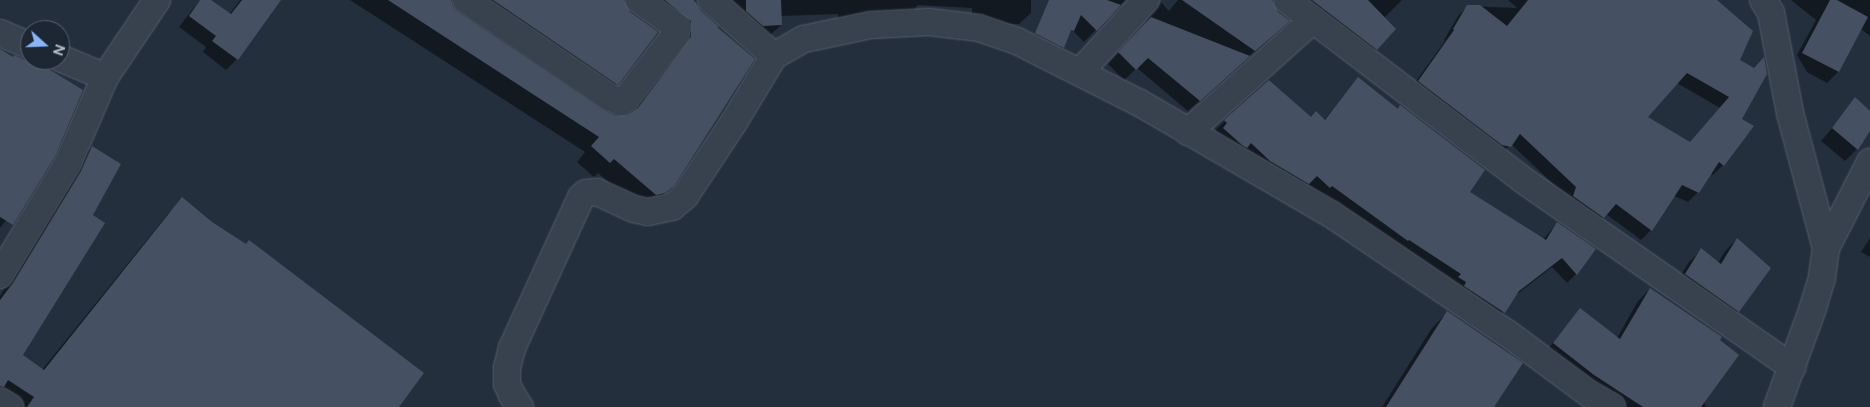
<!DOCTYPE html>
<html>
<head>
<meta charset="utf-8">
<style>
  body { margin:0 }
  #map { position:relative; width:1870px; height:407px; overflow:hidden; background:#242f3e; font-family:Figtree,sans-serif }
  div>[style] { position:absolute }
  .shadow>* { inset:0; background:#0007 }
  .building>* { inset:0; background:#455162 }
  .roads { filter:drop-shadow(0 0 1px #565f6c) drop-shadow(0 0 1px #565f6c) }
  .street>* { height:26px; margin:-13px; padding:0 13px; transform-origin:13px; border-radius:13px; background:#38414e }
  span { translate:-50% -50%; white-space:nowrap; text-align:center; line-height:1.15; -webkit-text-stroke:4.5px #1d2633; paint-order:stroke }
  .north { position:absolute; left:20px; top:20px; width:50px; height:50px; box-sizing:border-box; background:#1d2633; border:1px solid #59626f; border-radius:50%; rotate:110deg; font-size:14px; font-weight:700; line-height:20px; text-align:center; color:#b4bcc9 }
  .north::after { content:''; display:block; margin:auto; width:18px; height:22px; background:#8ab4f8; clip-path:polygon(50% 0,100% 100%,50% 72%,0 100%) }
</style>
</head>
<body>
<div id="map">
  <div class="shadow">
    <div style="clip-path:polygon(200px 0,209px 0,229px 15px,240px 0,274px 0,237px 59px,226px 70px,203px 52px,206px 47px,179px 27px)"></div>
    <div style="clip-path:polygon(350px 0,450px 0,451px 7px,457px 13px,602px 112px,622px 118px,629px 115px,673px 60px,677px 45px,632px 3px,625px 0,1031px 0,1031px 13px,1019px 24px,972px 23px,972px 8px,918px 5px,906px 19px,838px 18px,838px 14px,780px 16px,781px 25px,765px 40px,699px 0,695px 0,673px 185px,657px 201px,640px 210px,598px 173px,594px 177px,577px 162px,585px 152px)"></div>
    <div style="clip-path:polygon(452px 0,623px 0,617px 84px,602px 99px)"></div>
    <div style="clip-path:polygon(1064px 0,1125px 0,1084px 42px,1058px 16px)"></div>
    <div style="clip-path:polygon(1178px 0,1271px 0,1272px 6px,1288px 21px,1188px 111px,1137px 68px,1124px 80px,1108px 64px,1146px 22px,1150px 13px,1161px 2px,1169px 11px)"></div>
    <div style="clip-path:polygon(1287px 0,1402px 0,1384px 18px,1376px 49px,1365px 60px)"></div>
    <div style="clip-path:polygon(evenodd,1508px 0,1715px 0,1738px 60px,1740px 119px,1753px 127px,1723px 165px,1713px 175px,1710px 173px,1698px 192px,1688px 202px,1674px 196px,1651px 230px,1641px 240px,1606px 214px,1593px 227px,1567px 197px,1511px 144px,1499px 156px,1409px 91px,1445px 41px,1444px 40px,1458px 16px,1468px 6px,1517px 8px,1508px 0,1677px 83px,1720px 108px,1690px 143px,1646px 117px,1677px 83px)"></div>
    <div style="clip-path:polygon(1791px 0,1870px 0,1870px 36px,1861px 29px,1838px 72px,1827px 83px,1807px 72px,1797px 55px,1816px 20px)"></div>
    <div style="clip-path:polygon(0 51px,13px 58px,47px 167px,0 228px)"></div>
    <div style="clip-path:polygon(1358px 79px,1468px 192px,1543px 240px,1557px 223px,1594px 249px,1576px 274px,1567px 283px,1552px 267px,1516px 295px,1495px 322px,1320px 197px,1307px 184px,1299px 192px,1214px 137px,1219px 133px,1215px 130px,1269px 81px,1311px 118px,1324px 120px)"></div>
    <div style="clip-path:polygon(1846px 112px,1857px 149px,1845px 161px,1821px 141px)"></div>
    <div style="clip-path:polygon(92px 147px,91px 216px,22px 356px,42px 370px,167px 215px,182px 199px,397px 407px,0 407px,0 296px,58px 202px,76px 163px)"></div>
    <div style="clip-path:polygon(1870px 238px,1870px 257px,1861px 252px)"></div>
    <div style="clip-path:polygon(1737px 239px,1738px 311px,1726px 323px,1673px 287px,1689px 262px,1701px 250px,1718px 263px,1725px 251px)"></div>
    <div style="clip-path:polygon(1650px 289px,1703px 402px,1707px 407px,1614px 407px,1542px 356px,1580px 310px,1617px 338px,1638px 301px)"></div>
    <div style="clip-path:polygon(1448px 312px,1493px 407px,1382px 407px,1432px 328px)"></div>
  </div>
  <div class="building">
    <div style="clip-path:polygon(200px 0,211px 0,231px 14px,242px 0,281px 0,238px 60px,212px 41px,216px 36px,189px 16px)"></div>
    <div style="clip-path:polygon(388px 0,451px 0,453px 7px,458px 12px,603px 110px,616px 116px,628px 115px,638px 108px,691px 37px,691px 21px,665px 0,694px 0,701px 11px,719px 27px,717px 27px,755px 59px,674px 186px,665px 193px,656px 195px,614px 159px,610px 163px,591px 146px,599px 137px)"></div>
    <div style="clip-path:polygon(493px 0,624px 0,630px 12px,658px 32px,618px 85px)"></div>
    <div style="clip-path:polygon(746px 0,781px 0,782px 25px,763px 26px,746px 11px)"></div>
    <div style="clip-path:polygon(1049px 0,1107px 0,1121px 5px,1097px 31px,1081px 15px,1074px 31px,1071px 30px,1064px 48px,1035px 33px)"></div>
    <div style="clip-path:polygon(1182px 0,1272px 0,1278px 12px,1290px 21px,1255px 51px)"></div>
    <div style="clip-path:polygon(1312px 0,1368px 0,1396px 29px,1377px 50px)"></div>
    <div style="clip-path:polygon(evenodd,1528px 0,1717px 0,1753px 31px,1740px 60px,1754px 68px,1764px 57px,1767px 74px,1742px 119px,1754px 126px,1724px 166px,1719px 162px,1699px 193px,1682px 185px,1652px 231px,1616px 204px,1604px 218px,1573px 196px,1576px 187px,1520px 134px,1511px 147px,1502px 145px,1418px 81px,1454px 30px,1453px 29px,1467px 5px,1480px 5px,1507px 26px,1528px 0,1687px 73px,1729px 97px,1690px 142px,1648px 117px,1687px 73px)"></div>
    <div style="clip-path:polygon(1830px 0,1837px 0,1868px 17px,1839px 72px,1802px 53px)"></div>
    <div style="clip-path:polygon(1151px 17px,1250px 56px,1200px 101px,1148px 58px,1136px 70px,1118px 52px)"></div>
    <div style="clip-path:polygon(0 49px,13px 57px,14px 55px,25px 60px,34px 60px,83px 90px,55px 156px,13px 225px,0 217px)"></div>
    <div style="clip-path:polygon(1358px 77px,1398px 109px,1400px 105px,1485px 170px,1470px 192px,1546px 240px,1557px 222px,1596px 249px,1577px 275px,1562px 258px,1519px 291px,1505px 313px,1464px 286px,1466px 282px,1458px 277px,1461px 274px,1409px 240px,1408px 241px,1332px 186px,1330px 188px,1317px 176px,1309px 184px,1270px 161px,1251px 143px,1247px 148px,1242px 145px,1223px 128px,1227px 123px,1224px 120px,1269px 80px,1311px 117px,1316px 111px,1325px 120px)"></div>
    <div style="clip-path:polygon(1855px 97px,1870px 111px,1870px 131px,1858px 150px,1832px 128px)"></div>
    <div style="clip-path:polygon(92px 146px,121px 164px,93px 215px,105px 223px,23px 355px,44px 370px,182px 197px,212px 222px,246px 244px,249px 240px,424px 373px,399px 407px,27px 407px,34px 397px,8px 380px,4px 387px,0 386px,0 300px,13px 283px,81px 171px)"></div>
    <div style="clip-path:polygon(1737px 238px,1771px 268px,1739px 312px,1685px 274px,1701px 248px,1721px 264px)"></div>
    <div style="clip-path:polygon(1650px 288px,1722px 337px,1720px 340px,1739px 355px,1701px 407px,1643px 407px,1594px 375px,1553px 343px,1580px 308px,1620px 339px)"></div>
    <div style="clip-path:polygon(1447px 311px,1523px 363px,1494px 407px,1386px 407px)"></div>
  </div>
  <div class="roads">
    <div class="street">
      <div style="left:466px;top:0;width:175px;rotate:34.1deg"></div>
      <div style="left:611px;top:98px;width:11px;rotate:22deg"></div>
      <div style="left:621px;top:102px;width:6px;rotate:-31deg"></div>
      <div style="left:626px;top:99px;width:82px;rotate:-52.4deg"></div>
      <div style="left:676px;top:34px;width:7px;rotate:-82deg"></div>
      <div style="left:677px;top:27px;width:47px;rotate:-144.6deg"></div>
      <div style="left:711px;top:0;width:84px;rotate:41.6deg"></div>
      <div style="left:1287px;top:0;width:297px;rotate:37.3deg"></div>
      <div style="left:1523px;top:180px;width:328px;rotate:34.8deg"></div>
      <div style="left:1763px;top:0;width:15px;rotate:58deg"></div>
      <div style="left:1771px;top:13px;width:102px;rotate:79.2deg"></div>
      <div style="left:1790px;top:113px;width:140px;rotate:75.1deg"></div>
      <div style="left:1826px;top:248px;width:30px;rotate:98deg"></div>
      <div style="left:1822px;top:278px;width:31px;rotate:107deg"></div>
      <div style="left:1813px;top:308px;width:105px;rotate:110deg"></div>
      <div style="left:0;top:33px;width:33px;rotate:23deg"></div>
      <div style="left:60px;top:58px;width:49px;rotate:22.9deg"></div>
      <div style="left:1080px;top:72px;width:98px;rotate:-47.5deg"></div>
      <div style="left:1188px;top:132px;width:168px;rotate:-41.9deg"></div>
      <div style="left:1826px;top:248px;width:97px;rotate:-62.9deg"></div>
      <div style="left:0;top:275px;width:131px;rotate:-58.7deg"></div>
      <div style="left:68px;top:163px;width:94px;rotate:-66.7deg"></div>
      <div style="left:105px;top:77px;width:93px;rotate:-56deg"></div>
      <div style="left:0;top:401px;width:12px;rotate:31deg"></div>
      <div style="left:520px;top:407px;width:14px;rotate:-124deg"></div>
      <div style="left:512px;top:395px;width:12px;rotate:-114deg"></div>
      <div style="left:507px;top:384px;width:16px;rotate:-90deg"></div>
      <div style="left:507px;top:368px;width:21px;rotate:-76deg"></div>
      <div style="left:512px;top:348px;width:166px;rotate:-65.4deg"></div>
      <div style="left:581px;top:197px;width:6px;rotate:-39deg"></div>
      <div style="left:586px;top:193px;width:11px;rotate:-5deg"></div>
      <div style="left:597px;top:192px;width:41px;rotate:24.7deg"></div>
      <div style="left:634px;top:209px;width:14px;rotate:12deg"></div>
      <div style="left:648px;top:212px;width:25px;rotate:-12deg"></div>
      <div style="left:672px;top:207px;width:17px;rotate:-40deg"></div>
      <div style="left:685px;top:196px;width:89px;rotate:-56.5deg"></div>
      <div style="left:734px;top:122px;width:77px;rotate:-58.8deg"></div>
      <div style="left:774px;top:56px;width:34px;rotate:-30deg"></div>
      <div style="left:804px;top:39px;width:68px;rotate:-11.8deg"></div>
      <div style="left:871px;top:25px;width:58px;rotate:-3deg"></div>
      <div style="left:929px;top:22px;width:50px;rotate:6.8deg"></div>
      <div style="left:979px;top:28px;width:40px;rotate:18.9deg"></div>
      <div style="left:1017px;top:41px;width:138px;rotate:26.8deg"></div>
      <div style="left:1140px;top:103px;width:221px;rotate:30.2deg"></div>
      <div style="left:1331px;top:214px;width:212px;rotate:34.1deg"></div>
      <div style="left:1507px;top:333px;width:101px;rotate:36.5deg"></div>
      <div style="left:1588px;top:393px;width:28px;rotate:30deg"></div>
    </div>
  </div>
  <div class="north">N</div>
</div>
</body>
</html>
